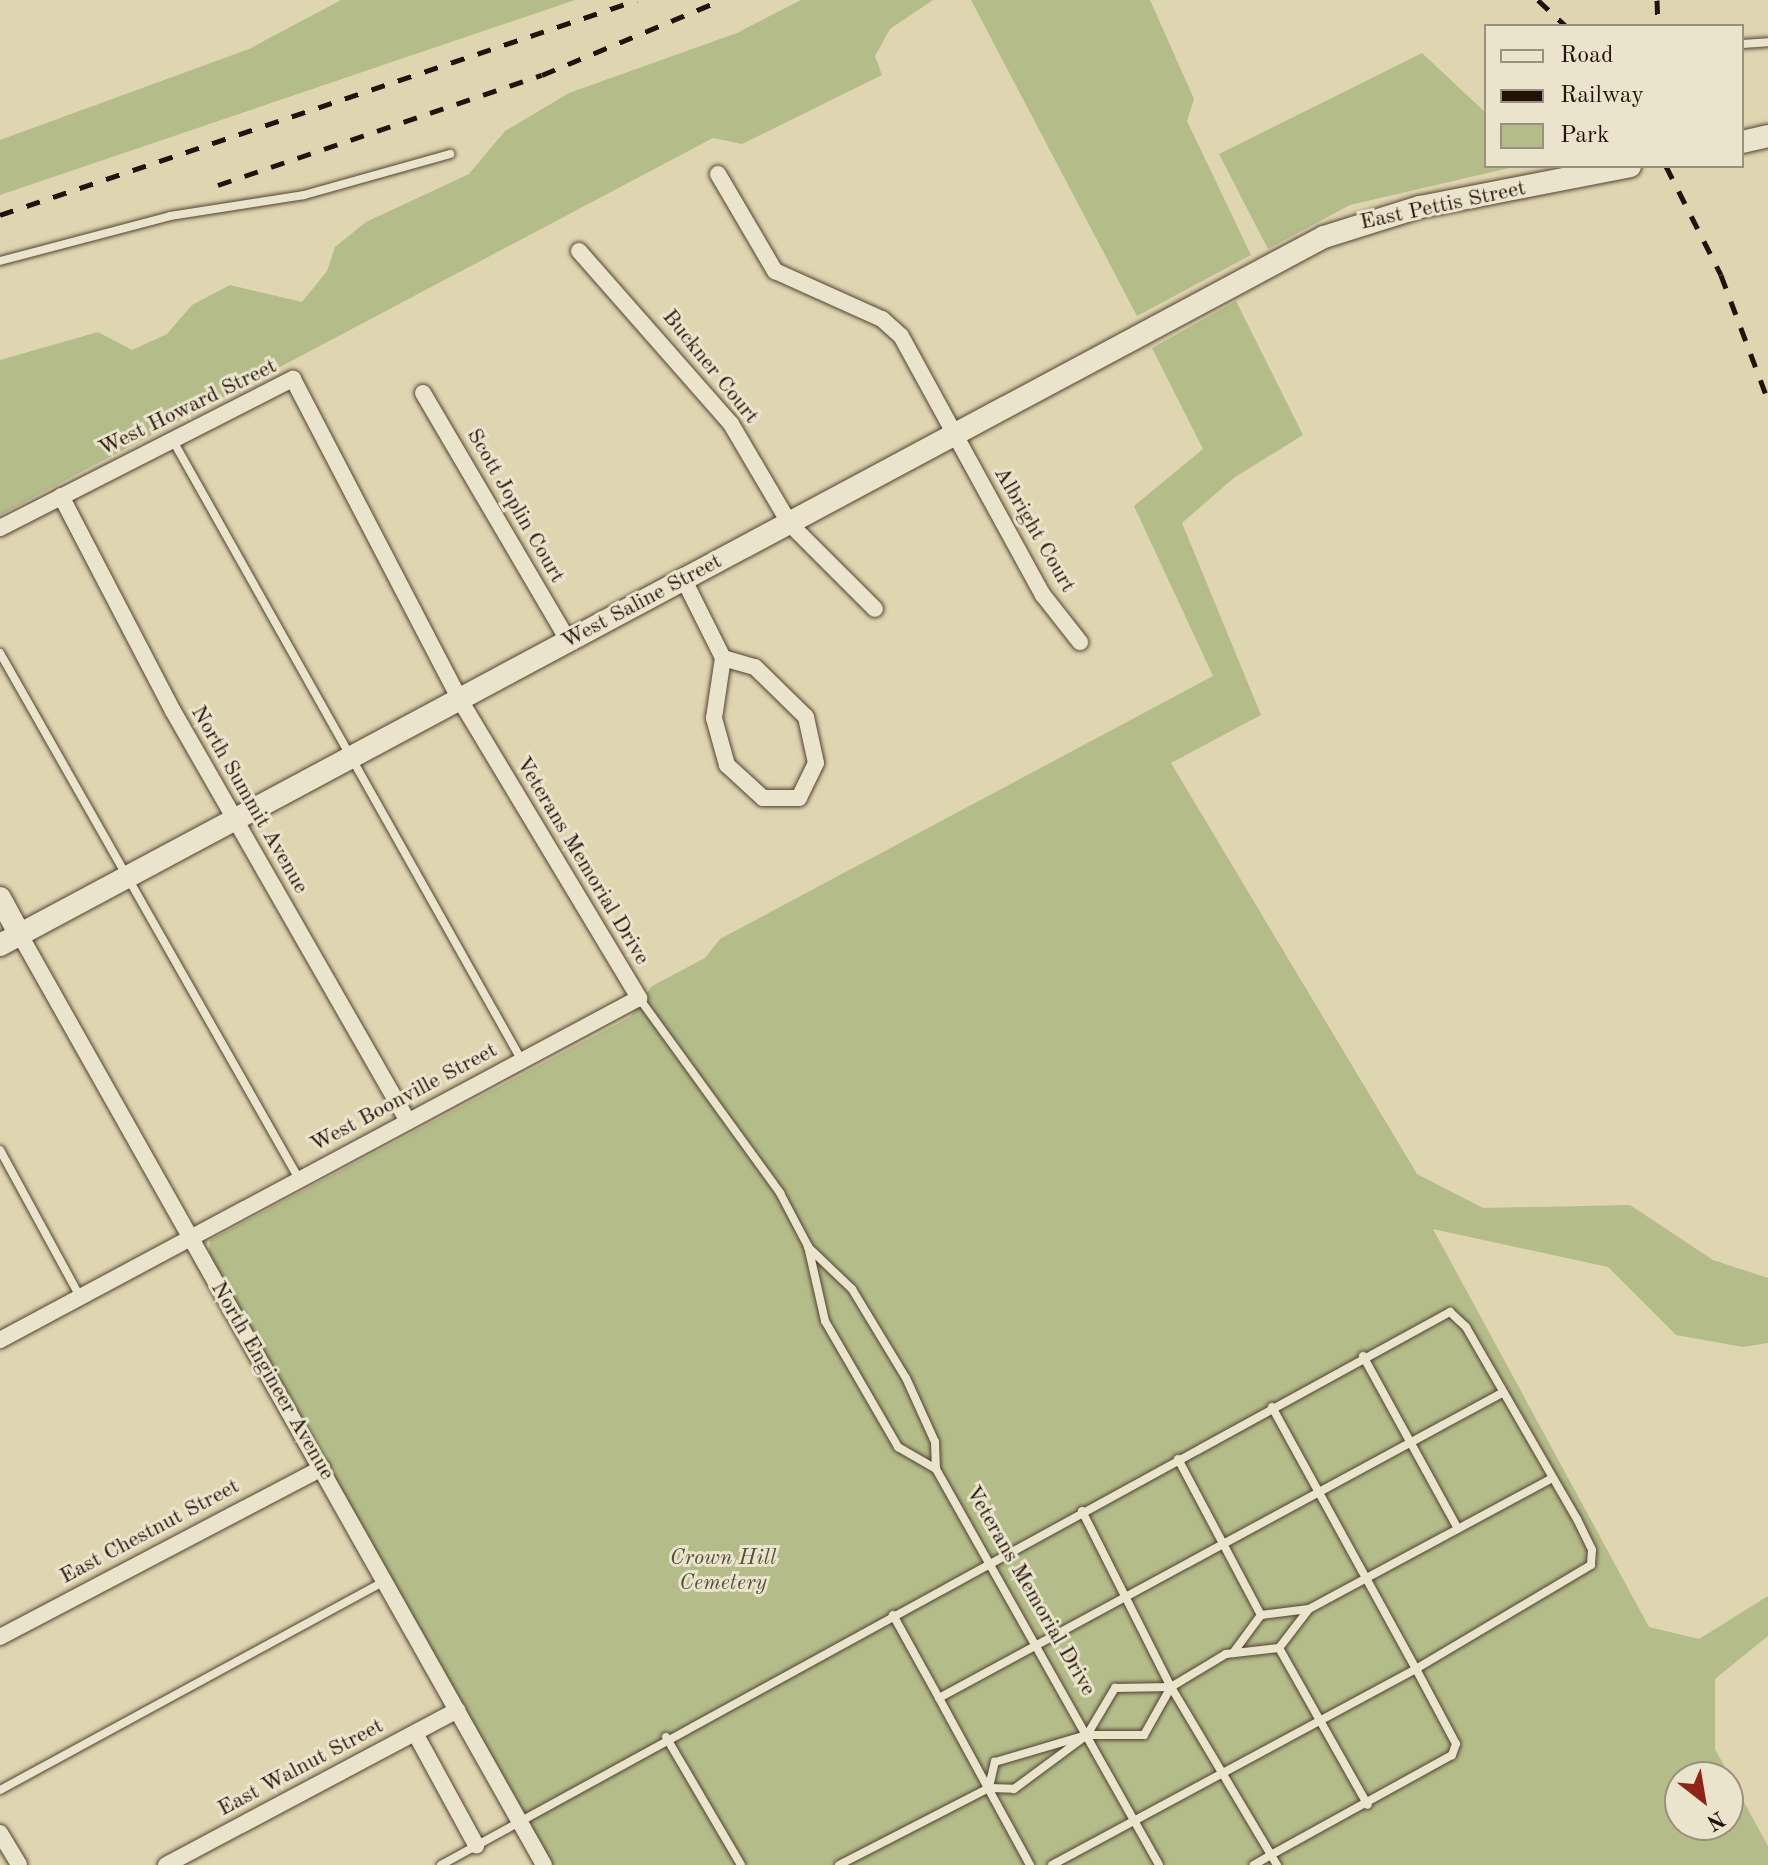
<!DOCTYPE html>
<html>
<head>
<meta charset="utf-8">
<style>
  body { margin:0 }
  #map { position:relative; width:1768px; height:1865px; overflow:hidden; background:#dfd5b0; font-family:"Old Standard TT",serif }
  div>[style] { position:absolute }
  .green>* { inset:0; background:#b4bd8a }
  .roads { filter:drop-shadow(0 0 2px #534233) drop-shadow(0 0 2px #534233) }
  .lane>* { height:8px; margin:-4px; padding:0 4px; transform-origin:4px; border-radius:4px; background:#eae4cc }
  .street>* { height:16px; margin:-8px; padding:0 8px; transform-origin:8px; border-radius:8px; background:#eae4cc }
  .secondary>* { height:22px; margin:-11px; padding:0 11px; transform-origin:11px; border-radius:11px; background:#eae4cc }
  .rail>* { height:5px; margin-top:-2.5px; transform-origin:0; background:repeating-linear-gradient(90deg,#241109 0 14px,transparent 0 28px) }
  span { translate:-50% -50%; white-space:nowrap; text-align:center; line-height:1.15; -webkit-text-stroke:6px #eae4cc; paint-order:stroke }
  .street-label { font-size:22px; color:#241109 }
  .park-label { font-size:22px; color:#564d36; font-style:italic }
  .legend { position:absolute; left:1484px; top:24px; width:260px; height:144px; box-sizing:border-box; background:#eae4cc; border:2px solid #9b907e; margin:0; padding:10px 14px; list-style:none; font-size:24px; color:#241109 }
  .legend li { display:flex; align-items:center; gap:16px; height:40px }
  .legend b { width:40px; border:2px solid #9b907e }
  .north { position:absolute; left:1664px; top:1761px; width:80px; height:80px; box-sizing:border-box; background:#eae4cc; border:2px solid #9b907e; border-radius:50%; rotate:149deg; font-size:22px; font-weight:700; line-height:32px; text-align:center; color:#241109 }
  .north::after { content:''; display:block; margin:auto; width:28px; height:36px; background:#8f2418; clip-path:polygon(50% 0,100% 100%,50% 72%,0 100%) }
</style>
</head>
<body>
<div id="map">
  <div class="green">
    <div style="clip-path:polygon(341px 0,575px 0,0 195px,0 140px,249px 49px)"></div>
    <div style="clip-path:polygon(801px 0,933px 0,890px 29px,875px 56px,882px 75px,742px 144px,713px 138px,0 515px,0 360px,98px 332px,132px 350px,167px 334px,192px 305px,230px 285px,302px 302px,327px 271px,335px 247px,366px 222px,469px 174px,505px 131px,569px 93px,737px 33px)"></div>
    <div style="clip-path:polygon(971px 0,1150px 0,1194px 99px,1187px 121px,1251px 255px,1137px 316px)"></div>
    <div style="clip-path:polygon(1422px 53px,1486px 113px,1486px 166px,1518px 166px,1350px 205px,1268px 249px,1219px 154px)"></div>
    <div style="clip-path:polygon(evenodd,1236px 301px,1303px 435px,1235px 477px,1182px 523px,1261px 715px,1171px 763px,1417px 1174px,1483px 1208px,1630px 1205px,1713px 1260px,1768px 1278px,1768px 1343px,1743px 1347px,1676px 1335px,1608px 1267px,1433px 1229px,1649px 1627px,1699px 1639px,1768px 1596px,1768px 1636px,1715px 1679px,1715px 1749px,1768px 1846px,1768px 1865px,553px 1865px,209px 1254px,210px 1240px,630px 1017px,652px 986px,705px 958px,720px 939px,1213px 676px,1134px 506px,1203px 449px,1152px 348px,1236px 301px,1680px 1777px,1728px 1777px,1728px 1825px,1680px 1825px,1680px 1777px)"></div>
  </div>
  <div class="roads">
    <div class="lane">
      <div style="left:1742px;top:44px;width:26px;rotate:-4deg"></div>
      <div style="left:0;top:261px;width:176px;rotate:-14.8deg"></div>
      <div style="left:170px;top:216px;width:136px;rotate:-8.9deg"></div>
      <div style="left:304px;top:195px;width:152px;rotate:-15.7deg"></div>
      <div style="left:172px;top:439px;width:714px;rotate:60.63deg"></div>
      <div style="left:0;top:653px;width:605px;rotate:60.38deg"></div>
      <div style="left:639px;top:998px;width:241px;rotate:54.1deg"></div>
      <div style="left:780px;top:1193px;width:60px;rotate:62.2deg"></div>
      <div style="left:808px;top:1246px;width:77px;rotate:77.2deg"></div>
      <div style="left:825px;top:1321px;width:146px;rotate:59.9deg"></div>
      <div style="left:898px;top:1447px;width:44px;rotate:30.1deg"></div>
      <div style="left:936px;top:1469px;width:454px;rotate:60.6deg"></div>
      <div style="left:0;top:1150px;width:167px;rotate:61.4deg"></div>
      <div style="left:808px;top:1247px;width:61px;rotate:43.7deg"></div>
      <div style="left:852px;top:1289px;width:104px;rotate:58.8deg"></div>
      <div style="left:906px;top:1378px;width:70px;rotate:65.6deg"></div>
      <div style="left:935px;top:1442px;width:27px;rotate:88deg"></div>
      <div style="left:1363px;top:1356px;width:197px;rotate:61.2deg"></div>
      <div style="left:1178px;top:1459px;width:177px;rotate:62deg"></div>
      <div style="left:1082px;top:1511px;width:197px;rotate:63.2deg"></div>
      <div style="left:1171px;top:1687px;width:196px;rotate:59.2deg"></div>
      <div style="left:1271px;top:1855px;width:20px;rotate:150deg"></div>
      <div style="left:893px;top:1615px;width:95px;rotate:61deg"></div>
      <div style="left:1279px;top:1648px;width:180px;rotate:60.5deg"></div>
      <div style="left:1233px;top:1653px;width:47px;rotate:-53.6deg"></div>
      <div style="left:1261px;top:1615px;width:48px;rotate:-7.1deg"></div>
      <div style="left:666px;top:1737px;width:148px;rotate:59.6deg"></div>
      <div style="left:989px;top:1787px;width:26px;rotate:-77deg"></div>
      <div style="left:995px;top:1762px;width:96px;rotate:-16.4deg"></div>
      <div style="left:1087px;top:1735px;width:55px;rotate:-59.2deg"></div>
      <div style="left:1115px;top:1688px;width:56px;rotate:-1deg"></div>
      <div style="left:0;top:1790px;width:438px;rotate:-28.5deg"></div>
      <div style="left:441px;top:1865px;width:1151px;rotate:-28.73deg"></div>
      <div style="left:1450px;top:1312px;width:22px;rotate:43deg"></div>
      <div style="left:1466px;top:1327px;width:222px;rotate:60deg"></div>
      <div style="left:1577px;top:1519px;width:34px;rotate:64deg"></div>
      <div style="left:1592px;top:1550px;width:15px;rotate:94deg"></div>
      <div style="left:1591px;top:1565px;width:204px;rotate:149.3deg"></div>
      <div style="left:1416px;top:1669px;width:85px;rotate:61.9deg"></div>
      <div style="left:1456px;top:1744px;width:12px;rotate:110deg"></div>
      <div style="left:1452px;top:1755px;width:207px;rotate:151.1deg"></div>
      <div style="left:1271px;top:1855px;width:12px;rotate:59deg"></div>
      <div style="left:839px;top:1865px;width:169px;rotate:-27.2deg"></div>
      <div style="left:989px;top:1788px;width:25px;rotate:2deg"></div>
      <div style="left:1014px;top:1789px;width:91px;rotate:-36.5deg"></div>
      <div style="left:1087px;top:1735px;width:57px"></div>
      <div style="left:1144px;top:1735px;width:55px;rotate:-60.6deg"></div>
      <div style="left:1171px;top:1687px;width:64px;rotate:-31deg"></div>
      <div style="left:1226px;top:1654px;width:53px;rotate:-6.5deg"></div>
      <div style="left:1279px;top:1648px;width:49px;rotate:-52.4deg"></div>
      <div style="left:1309px;top:1609px;width:276px;rotate:-28.3deg"></div>
      <div style="left:1030px;top:1865px;width:190px;rotate:-118.6deg"></div>
      <div style="left:939px;top:1698px;width:640px;rotate:-28.45deg"></div>
      <div style="left:1052px;top:1865px;width:413px;rotate:-28.3deg"></div>
      <div style="left:1416px;top:1669px;width:299px;rotate:-118.8deg"></div>
    </div>
    <div class="street">
      <div style="left:718px;top:174px;width:113px;rotate:59.6deg"></div>
      <div style="left:775px;top:271px;width:117px;rotate:24.2deg"></div>
      <div style="left:882px;top:319px;width:25px;rotate:42deg"></div>
      <div style="left:901px;top:336px;width:295px;rotate:61.3deg"></div>
      <div style="left:1043px;top:595px;width:60px;rotate:51.8deg"></div>
      <div style="left:579px;top:251px;width:230px;rotate:48.7deg"></div>
      <div style="left:731px;top:424px;width:116px;rotate:59.5deg"></div>
      <div style="left:790px;top:524px;width:120px;rotate:45deg"></div>
      <div style="left:423px;top:393px;width:289px;rotate:59.6deg"></div>
      <div style="left:61px;top:496px;width:242px;rotate:62.5deg"></div>
      <div style="left:173px;top:711px;width:473px;rotate:60.2deg"></div>
      <div style="left:0;top:528px;width:329px;rotate:-27deg"></div>
      <div style="left:293px;top:379px;width:362px;rotate:62.5deg"></div>
      <div style="left:460px;top:700px;width:348px;rotate:59deg"></div>
      <div style="left:639px;top:998px;width:725px;rotate:151.84deg"></div>
      <div style="left:684px;top:580px;width:87px;rotate:63.4deg"></div>
      <div style="left:723px;top:658px;width:33px;rotate:16deg"></div>
      <div style="left:755px;top:667px;width:71px;rotate:44.4deg"></div>
      <div style="left:806px;top:717px;width:47px;rotate:77.7deg"></div>
      <div style="left:816px;top:763px;width:39px;rotate:116deg"></div>
      <div style="left:799px;top:798px;width:36px;rotate:180deg"></div>
      <div style="left:763px;top:798px;width:49px;rotate:-137.5deg"></div>
      <div style="left:727px;top:765px;width:49px;rotate:-105.5deg"></div>
      <div style="left:714px;top:718px;width:61px;rotate:-81.5deg"></div>
      <div style="left:20px;top:935px;width:1067px;rotate:60.6deg"></div>
      <div style="left:0;top:1637px;width:364px;rotate:-27.7deg"></div>
      <div style="left:415px;top:1733px;width:128px;rotate:61.4deg"></div>
      <div style="left:0;top:1833px;width:37px;rotate:59deg"></div>
      <div style="left:166px;top:1865px;width:330px;rotate:-28deg"></div>
    </div>
    <div class="secondary">
      <div style="left:1742px;top:142px;width:27px;rotate:-13deg"></div>
      <div style="left:0;top:898px;width:42px;rotate:61.6deg"></div>
      <div style="left:0;top:945px;width:1501px;rotate:-28.14deg"></div>
      <div style="left:1324px;top:237px;width:101px;rotate:-17.4deg"></div>
      <div style="left:1420px;top:207px;width:214px;rotate:-11deg"></div>
    </div>
  </div>
  <div class="rail">
    <div style="left:1538px;top:0;width:38px;rotate:43deg"></div>
    <div style="left:1657px;top:0;width:26px;rotate:88deg"></div>
    <div style="left:1666px;top:166px;width:122px;rotate:63.2deg"></div>
    <div style="left:1721px;top:275px;width:134px;rotate:69.4deg"></div>
    <div style="left:218px;top:185px;width:342px;rotate:-18.8deg"></div>
    <div style="left:542px;top:75px;width:194px;rotate:-22.7deg"></div>
    <div style="left:0;top:215px;width:672px;rotate:-18.65deg"></div>
  </div>
  <div class="street-label">
    <span style="left:1443px;top:206px;rotate:-12deg">East Pettis Street</span>
    <span style="left:710px;top:367px;rotate:51deg">Buckner Court</span>
    <span style="left:188px;top:408px;rotate:-26deg">West Howard Street</span>
    <span style="left:515px;top:506px;rotate:60deg">Scott Joplin Court</span>
    <span style="left:1034px;top:530px;rotate:60deg">Albright Court</span>
    <span style="left:642px;top:602px;rotate:-28deg">West Saline Street</span>
    <span style="left:249px;top:800px;rotate:60deg">North Summit Avenue</span>
    <span style="left:582px;top:861px;rotate:59deg">Veterans Memorial Drive</span>
    <span style="left:404px;top:1098px;rotate:-28deg">West Boonville Street</span>
    <span style="left:272px;top:1381px;rotate:60deg">North Engineer Avenue</span>
    <span style="left:150px;top:1532px;rotate:-28deg">East Chestnut Street</span>
    <span style="left:1030px;top:1591px;rotate:60deg">Veterans Memorial Drive</span>
    <span style="left:301px;top:1768px;rotate:-28deg">East Walnut Street</span>
  </div>
  <div class="park-label">
    <span style="left:723px;top:1571px">Crown Hill<br>Cemetery</span>
  </div>
  <ul class="legend">
  <li><b style="height:10px;background:#eae4cc"></b>Road</li>
  <li><b style="height:10px;background:#241109"></b>Railway</li>
  <li><b style="height:22px;background:#b4bd8a"></b>Park</li>
  </ul>
  <div class="north">N</div>
</div>
</body>
</html>
